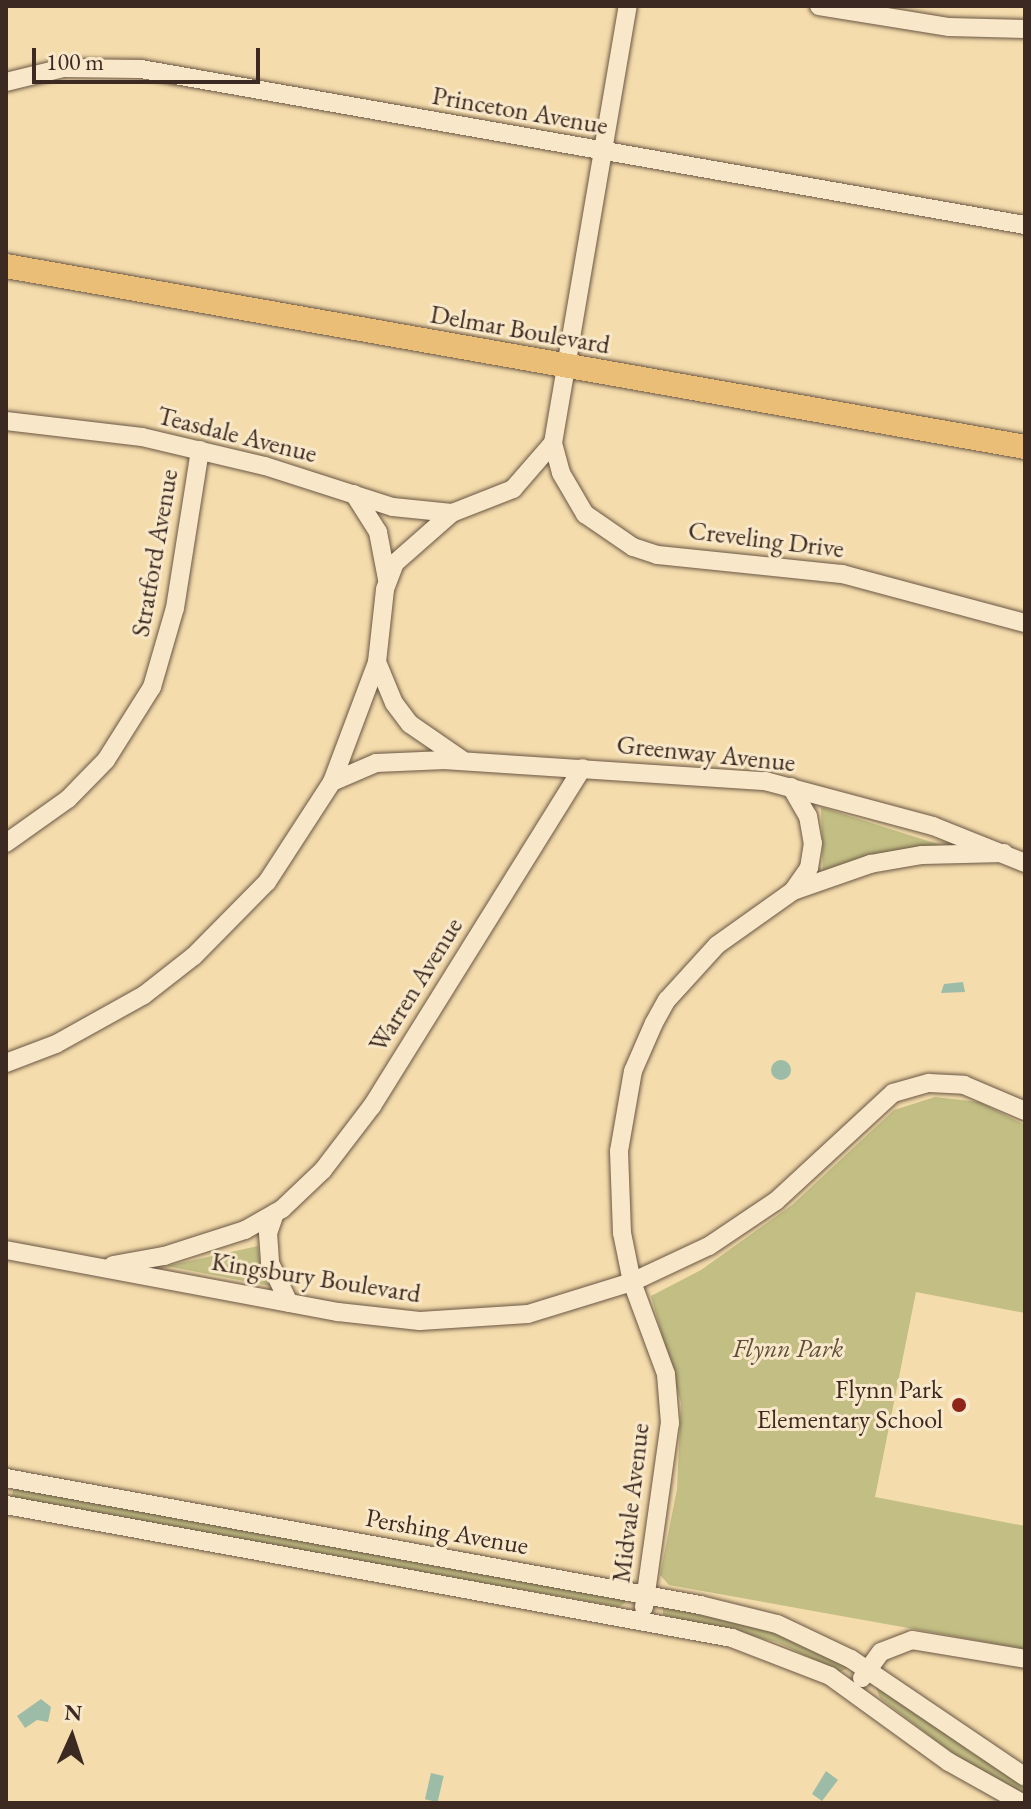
<!DOCTYPE html>
<html>
<head>
<meta charset="utf-8">
<style>
  body { margin:0 }
  #map { position:relative; width:1031px; height:1809px; overflow:hidden; background:#f4dcac; font-family:"EB Garamond",serif }
  div>[style] { position:absolute }
  .green>* { inset:0; background:#c2be84 }
  .water>* { inset:0; background:#9cbca8; transform-origin:0 0 }
  .round { border-radius:50% }
  .roads { filter:drop-shadow(0 0 2px #6a5644) drop-shadow(0 0 2px #6a5644) }
  .minor>* { height:18px; margin:-9px; padding:0 9px; transform-origin:9px; border-radius:9px; background:#f8e8c9 }
  .major>* { height:24px; margin:-12px; padding:0 12px; transform-origin:12px; border-radius:12px; background:#eabe76 }
  .dots>* { width:22px; height:22px; translate:-50% -50%; box-sizing:border-box; border:4px solid #f8e8c9; border-radius:50% }
  span { translate:-50% -50%; white-space:nowrap; text-align:center; line-height:1.15; -webkit-text-stroke:6px #f8e8c9; paint-order:stroke }
  .street-label { font-size:26px; color:#3c2921 }
  .park-label { font-size:26px; color:#5e4e3a; font-style:italic }
  .poi-label { font-size:26px; color:#3c2921 }
  .right { translate:-100% -50%; text-align:right }
  .frame { position:absolute; inset:0; border:8px solid #3c2921; pointer-events:none }
  .north { position:absolute; left:32px; top:1697px; width:80px; height:80px; -webkit-text-stroke:6px #f8e8c9; paint-order:stroke; rotate:3deg; font-size:22px; font-weight:700; line-height:32px; text-align:center; color:#3c2921 }
  .north::after { content:''; display:block; margin:auto; width:28px; height:36px; background:#3c2921; clip-path:polygon(50% 0,100% 100%,50% 72%,0 100%) }
  .scale { position:absolute; left:32px; top:48px; width:228px; height:36px; box-sizing:border-box; border:4px solid #3c2921; border-top:0; padding-left:10px; font-size:24px; line-height:28px; white-space:nowrap; color:#3c2921; -webkit-text-stroke:6px #f8e8c9; paint-order:stroke }
</style>
</head>
<body>
<div id="map">
  <div class="green">
    <div style="clip-path:polygon(821px 807px,950px 848px,823px 874px)"></div>
    <div style="clip-path:polygon(935px 1097px,979px 1102px,1025px 1125px,1025px 1313px,916px 1292px,875px 1497px,1025px 1526px,1025px 1649px,669px 1585px,660px 1575px,677px 1489px,681px 1403px,651px 1296px,701px 1270px,792px 1205px,894px 1110px)"></div>
    <div style="clip-path:polygon(258px 1246px,261px 1270px,270px 1286px,166px 1266px)"></div>
    <div style="clip-path:polygon(14px 1487px,626px 1600px,625px 1603px,619px 1607px,11px 1499px)"></div>
    <div style="clip-path:polygon(663px 1605px,760px 1625px,849px 1667px,840px 1672px,777px 1642px,663px 1615px)"></div>
    <div style="clip-path:polygon(875px 1685px,882px 1685px,972px 1753px,1025px 1783px,1025px 1796px,967px 1764px,880px 1698px)"></div>
  </div>
  <div class="water">
    <div style="clip-path:polygon(963px 982px,965px 992px,941px 993px,944px 984px)"></div>
    <div class="round" style="left:771px;top:1060px;width:20px;height:20px"></div>
    <div style="clip-path:polygon(41px 1699px,51px 1707px,48px 1722px,37px 1720px,25px 1728px,17px 1716px)"></div>
    <div style="clip-path:polygon(826px 1771px,838px 1780px,822px 1801px,812px 1794px)"></div>
    <div style="left:431px;top:1773px;width:13px;height:27px;rotate:13deg"></div>
  </div>
  <div class="roads">
    <div class="minor">
      <div style="left:819px;top:6px;width:132px;rotate:9.2deg"></div>
      <div style="left:949px;top:27px;width:76px;rotate:1.5deg"></div>
      <div style="left:6px;top:82px;width:59px;rotate:-13.8deg"></div>
      <div style="left:63px;top:68px;width:78px;rotate:0.7deg"></div>
      <div style="left:141px;top:69px;width:898px;rotate:10.01deg"></div>
      <div style="left:6px;top:421px;width:137px;rotate:6.7deg"></div>
      <div style="left:142px;top:437px;width:126px;rotate:13.3deg"></div>
      <div style="left:265px;top:466px;width:134px;rotate:17.8deg"></div>
      <div style="left:393px;top:507px;width:59px;rotate:5.8deg"></div>
      <div style="left:553px;top:443px;width:31px;rotate:75deg"></div>
      <div style="left:561px;top:473px;width:48px;rotate:59.7deg"></div>
      <div style="left:585px;top:514px;width:58px;rotate:34.5deg"></div>
      <div style="left:633px;top:547px;width:25px;rotate:18deg"></div>
      <div style="left:657px;top:555px;width:186px;rotate:5.9deg"></div>
      <div style="left:842px;top:574px;width:189px;rotate:15deg"></div>
      <div style="left:354px;top:494px;width:45px;rotate:57.7deg"></div>
      <div style="left:378px;top:532px;width:48px;rotate:79.2deg"></div>
      <div style="left:377px;top:662px;width:44px;rotate:67.5deg"></div>
      <div style="left:394px;top:703px;width:26px;rotate:53deg"></div>
      <div style="left:410px;top:724px;width:62px;rotate:34.5deg"></div>
      <div style="left:332px;top:782px;width:48px;rotate:-23.4deg"></div>
      <div style="left:376px;top:763px;width:69px;rotate:-2.5deg"></div>
      <div style="left:445px;top:760px;width:321px;rotate:3.8deg"></div>
      <div style="left:765px;top:781px;width:174px;rotate:15deg"></div>
      <div style="left:933px;top:826px;width:99px;rotate:21.9deg"></div>
      <div style="left:791px;top:787px;width:34px;rotate:60deg"></div>
      <div style="left:808px;top:816px;width:27px;rotate:80deg"></div>
      <div style="left:813px;top:843px;width:25px;rotate:99deg"></div>
      <div style="left:809px;top:868px;width:28px;rotate:125deg"></div>
      <div style="left:6px;top:843px;width:76px;rotate:-35.4deg"></div>
      <div style="left:68px;top:799px;width:54px;rotate:-45.7deg"></div>
      <div style="left:106px;top:760px;width:86px;rotate:-57.8deg"></div>
      <div style="left:152px;top:687px;width:82px;rotate:-73.8deg"></div>
      <div style="left:175px;top:608px;width:160px;rotate:-81deg"></div>
      <div style="left:6px;top:1063px;width:53px;rotate:-20.8deg"></div>
      <div style="left:56px;top:1044px;width:101px;rotate:-29.1deg"></div>
      <div style="left:144px;top:995px;width:63px;rotate:-38deg"></div>
      <div style="left:194px;top:956px;width:104px;rotate:-45.4deg"></div>
      <div style="left:267px;top:882px;width:119px;rotate:-57deg"></div>
      <div style="left:332px;top:782px;width:128px;rotate:-69.4deg"></div>
      <div style="left:377px;top:662px;width:73px;rotate:-83.7deg"></div>
      <div style="left:385px;top:589px;width:28px;rotate:-69deg"></div>
      <div style="left:395px;top:563px;width:76px;rotate:-41.3deg"></div>
      <div style="left:452px;top:513px;width:66px;rotate:-21.5deg"></div>
      <div style="left:513px;top:489px;width:61px;rotate:-49deg"></div>
      <div style="left:553px;top:443px;width:443px;rotate:-80.3deg"></div>
      <div style="left:275px;top:1213px;width:21px;rotate:109deg"></div>
      <div style="left:268px;top:1233px;width:30px;rotate:86deg"></div>
      <div style="left:270px;top:1263px;width:44px;rotate:64.6deg"></div>
      <div style="left:6px;top:1250px;width:338px;rotate:10.6deg"></div>
      <div style="left:338px;top:1312px;width:82px;rotate:6.3deg"></div>
      <div style="left:420px;top:1321px;width:108px;rotate:-3.7deg"></div>
      <div style="left:528px;top:1314px;width:109px;rotate:-17.1deg"></div>
      <div style="left:632px;top:1282px;width:85px;rotate:-25.1deg"></div>
      <div style="left:709px;top:1246px;width:81px;rotate:-33.9deg"></div>
      <div style="left:776px;top:1201px;width:159px;rotate:-42.7deg"></div>
      <div style="left:893px;top:1093px;width:37px;rotate:-16deg"></div>
      <div style="left:929px;top:1083px;width:35px;rotate:3deg"></div>
      <div style="left:964px;top:1085px;width:66px;rotate:23.1deg"></div>
      <div style="left:113px;top:1265px;width:52px;rotate:-10deg"></div>
      <div style="left:164px;top:1256px;width:85px;rotate:-17.8deg"></div>
      <div style="left:245px;top:1230px;width:43px;rotate:-29.6deg"></div>
      <div style="left:282px;top:1209px;width:57px;rotate:-43.6deg"></div>
      <div style="left:323px;top:1170px;width:81px;rotate:-52.6deg"></div>
      <div style="left:372px;top:1106px;width:398px;rotate:-58.1deg"></div>
      <div style="left:6px;top:1478px;width:706px;rotate:10.37deg"></div>
      <div style="left:700px;top:1605px;width:79px;rotate:13.9deg"></div>
      <div style="left:777px;top:1624px;width:82px;rotate:25.3deg"></div>
      <div style="left:851px;top:1659px;width:210px;rotate:34.1deg"></div>
      <div style="left:6px;top:1505px;width:738px;rotate:10.38deg"></div>
      <div style="left:732px;top:1638px;width:105px;rotate:21.2deg"></div>
      <div style="left:830px;top:1676px;width:147px;rotate:35.9deg"></div>
      <div style="left:949px;top:1762px;width:84px;rotate:29.3deg"></div>
      <div style="left:644px;top:1607px;width:186px;rotate:-82deg"></div>
      <div style="left:670px;top:1423px;width:49px;rotate:-94.7deg"></div>
      <div style="left:666px;top:1374px;width:98px;rotate:-110.3deg"></div>
      <div style="left:632px;top:1282px;width:50px;rotate:-101.5deg"></div>
      <div style="left:622px;top:1233px;width:82px;rotate:-92.1deg"></div>
      <div style="left:619px;top:1151px;width:81px;rotate:-80.1deg"></div>
      <div style="left:633px;top:1071px;width:52px;rotate:-66.4deg"></div>
      <div style="left:654px;top:1023px;width:26px;rotate:-61deg"></div>
      <div style="left:667px;top:1000px;width:74px;rotate:-47.7deg"></div>
      <div style="left:717px;top:945px;width:93px;rotate:-35.4deg"></div>
      <div style="left:793px;top:891px;width:82px;rotate:-19.3deg"></div>
      <div style="left:870px;top:864px;width:53px;rotate:-9.8deg"></div>
      <div style="left:922px;top:855px;width:82px;rotate:-1.4deg"></div>
      <div style="left:862px;top:1678px;width:32px;rotate:-54deg"></div>
      <div style="left:881px;top:1652px;width:33px;rotate:-21deg"></div>
      <div style="left:912px;top:1640px;width:115px;rotate:9.5deg"></div>
    </div>
    <div class="major">
      <div style="left:6px;top:266px;width:1035px;rotate:10.07deg"></div>
    </div>
  </div>
  <div class="dots">
    <div style="left:959px;top:1405px;background:#8f2418"></div>
  </div>
  <div class="street-label">
    <span style="left:520px;top:111px;rotate:10deg">Princeton Avenue</span>
    <span style="left:520px;top:330px;rotate:10deg">Delmar Boulevard</span>
    <span style="left:237px;top:435px;rotate:14deg">Teasdale Avenue</span>
    <span style="left:766px;top:540px;rotate:7deg">Creveling Drive</span>
    <span style="left:155px;top:553px;rotate:-80deg">Stratford Avenue</span>
    <span style="left:706px;top:754px;rotate:6deg">Greenway Avenue</span>
    <span style="left:416px;top:985px;rotate:-58deg">Warren Avenue</span>
    <span style="left:316px;top:1278px;rotate:9deg">Kingsbury Boulevard</span>
    <span style="left:631px;top:1503px;rotate:-83deg">Midvale Avenue</span>
    <span style="left:447px;top:1532px;rotate:10deg">Pershing Avenue</span>
  </div>
  <div class="park-label">
    <span style="left:788px;top:1349px">Flynn Park</span>
  </div>
  <div class="poi-label">
    <span class="right" style="left:943px;top:1405px">Flynn Park<br>Elementary School</span>
  </div>
  <div class="frame"></div>
  <div class="north">N</div>
  <div class="scale">100 m</div>
</div>
</body>
</html>
